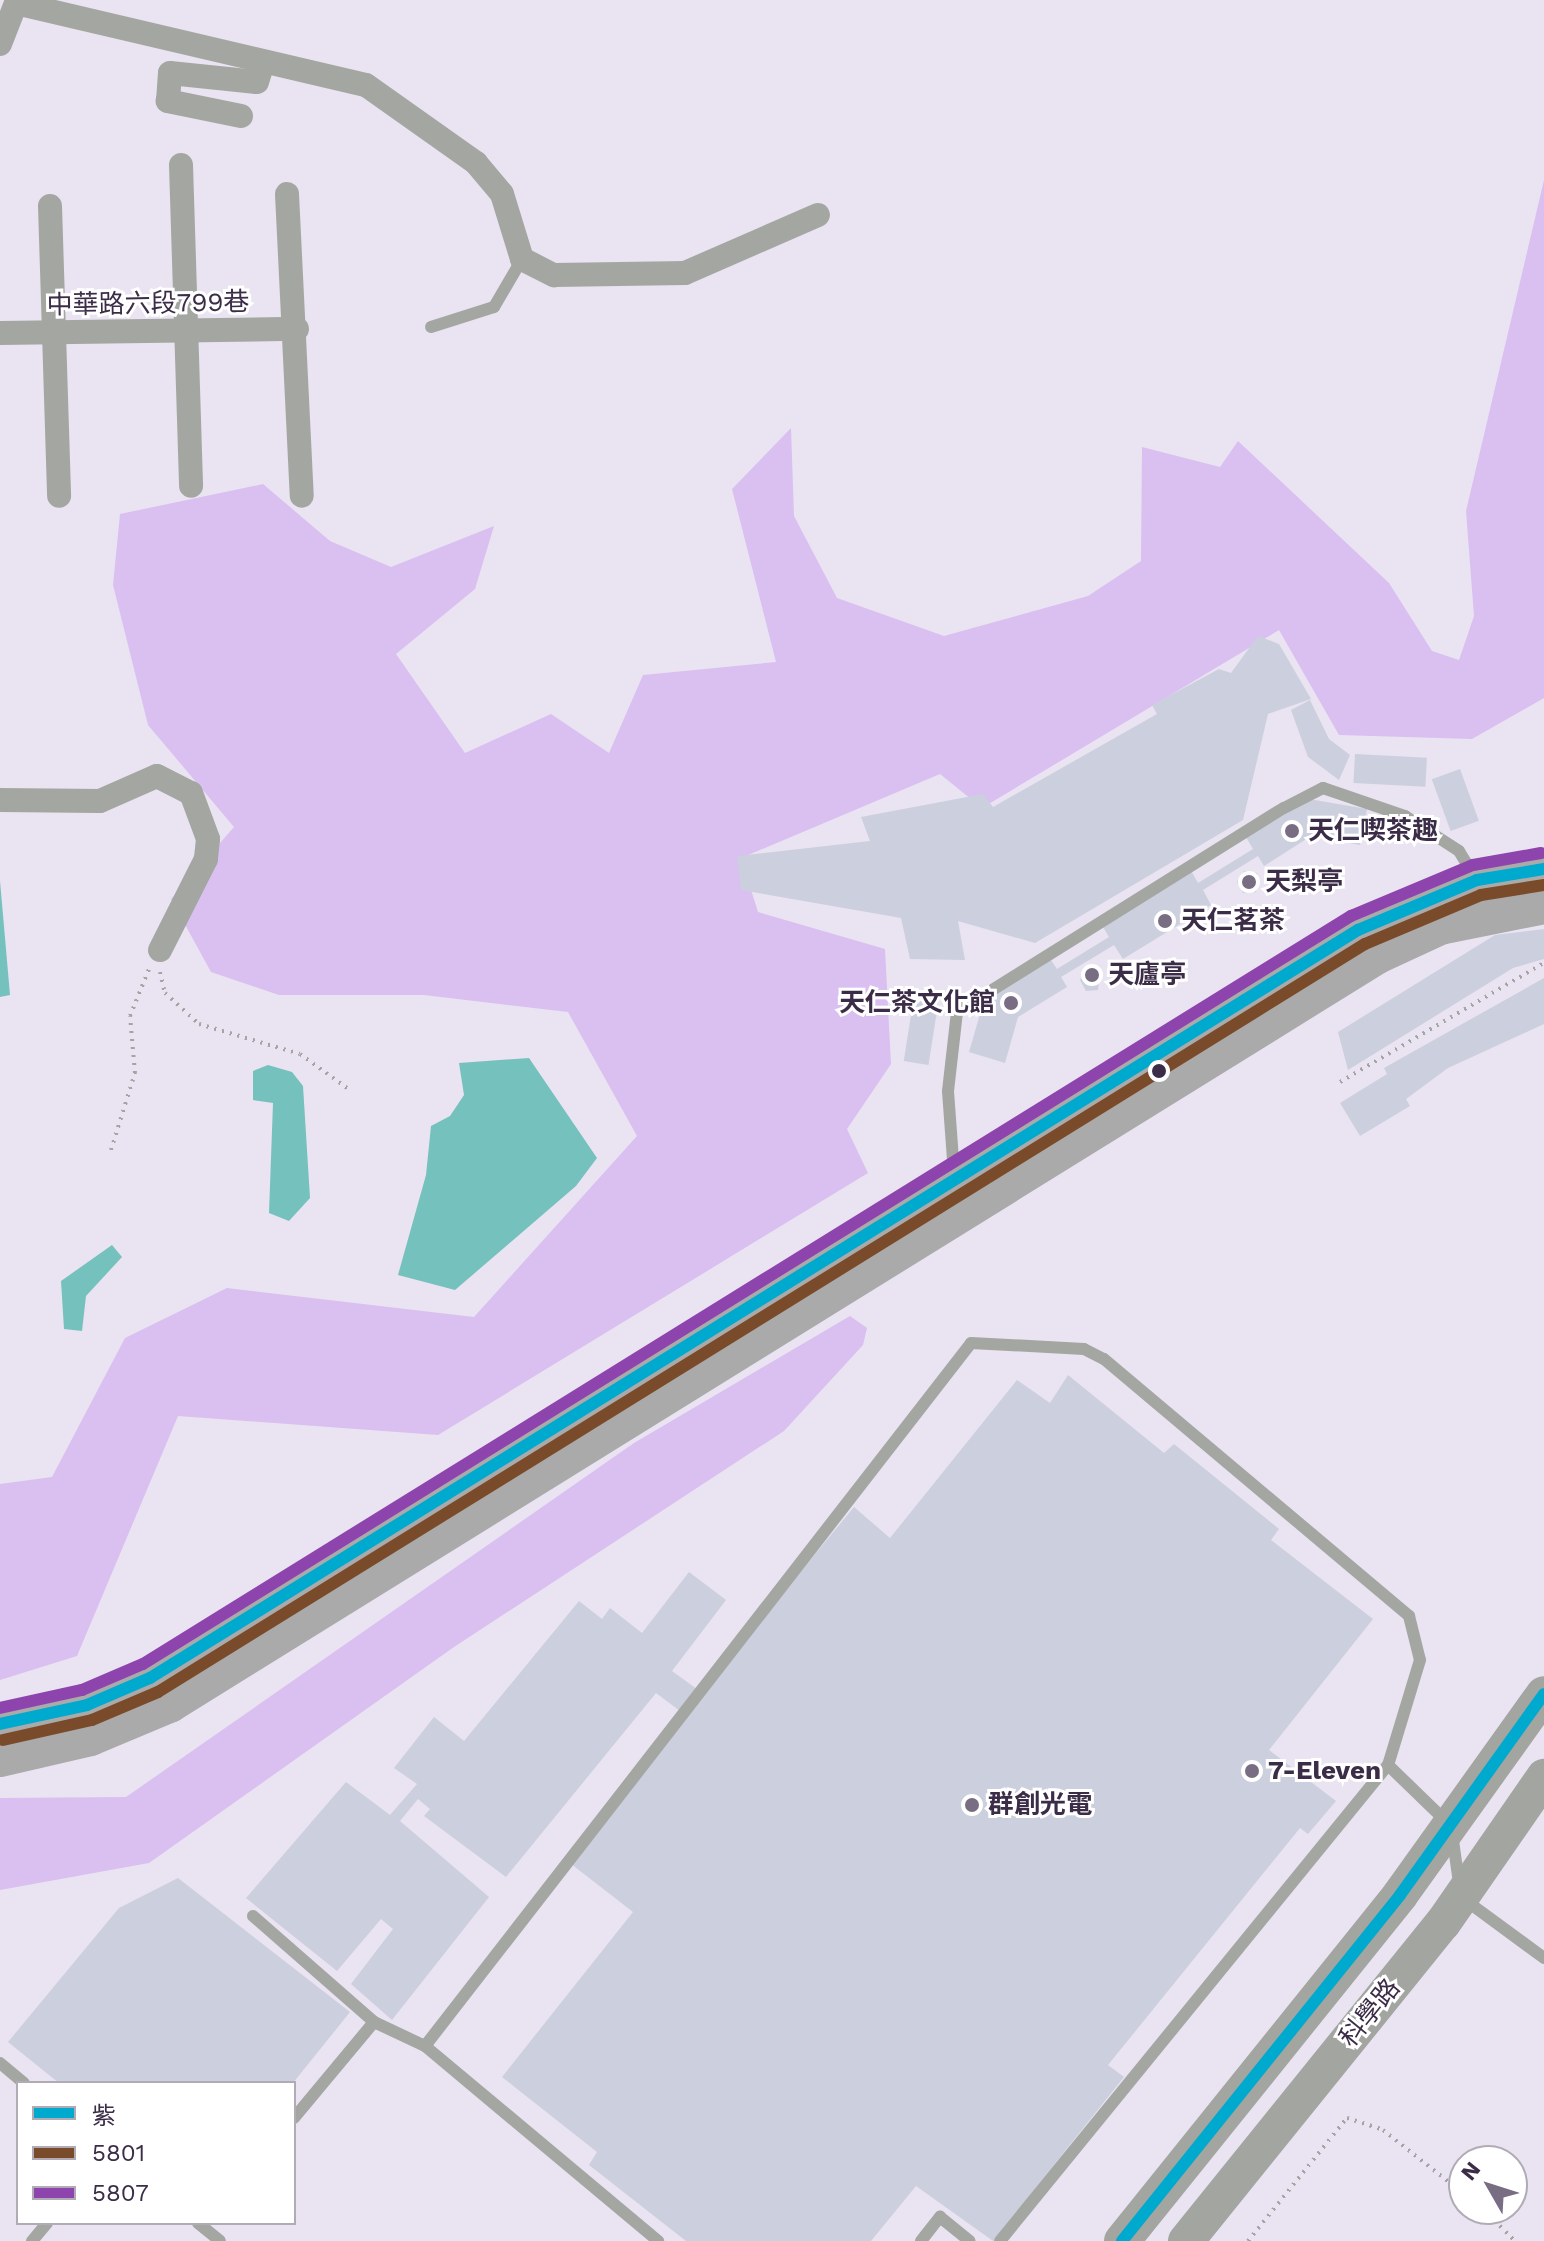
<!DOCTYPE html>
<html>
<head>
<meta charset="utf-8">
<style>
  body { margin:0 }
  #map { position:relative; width:1544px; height:2241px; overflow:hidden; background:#eae3f1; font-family:"Work Sans","Noto Sans TC",sans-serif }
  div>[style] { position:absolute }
  .green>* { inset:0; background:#d9c0f0 }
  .water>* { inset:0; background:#75c1be }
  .building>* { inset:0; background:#cccfde; transform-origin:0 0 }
  .path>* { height:4px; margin-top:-2px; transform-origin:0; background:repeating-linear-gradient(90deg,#a4a4a3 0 2px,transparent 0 8px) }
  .lane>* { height:12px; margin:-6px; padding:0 6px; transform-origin:6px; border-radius:6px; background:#a4a7a1 }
  .street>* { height:24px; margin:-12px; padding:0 12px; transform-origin:12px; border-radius:12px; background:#a4a7a1 }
  .secondary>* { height:36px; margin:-18px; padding:0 18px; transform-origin:18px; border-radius:18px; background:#a3a5a0 }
  .primary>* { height:40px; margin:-20px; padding:0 20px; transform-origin:20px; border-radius:20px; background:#aaa }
  .bus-1>* { height:12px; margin:-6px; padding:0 6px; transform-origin:6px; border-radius:6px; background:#00a9ce }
  .bus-2>* { height:12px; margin:-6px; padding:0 6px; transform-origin:6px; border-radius:6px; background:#7a4b2a }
  .bus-3>* { height:12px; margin:-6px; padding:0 6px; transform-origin:6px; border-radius:6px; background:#8e44ad }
  .dots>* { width:22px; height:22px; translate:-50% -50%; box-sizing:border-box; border:4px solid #fff; border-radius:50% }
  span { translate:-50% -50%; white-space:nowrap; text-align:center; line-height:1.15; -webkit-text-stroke:6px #fff; paint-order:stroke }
  .street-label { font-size:26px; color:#3b2d47 }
  .poi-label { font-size:26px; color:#3b2d47; font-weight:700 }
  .left { translate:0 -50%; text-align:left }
  .right { translate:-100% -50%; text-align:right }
  .legend { position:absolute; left:16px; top:2081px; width:280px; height:144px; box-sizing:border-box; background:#fff; border:2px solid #b1abb5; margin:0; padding:10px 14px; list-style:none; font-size:24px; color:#3b2d47 }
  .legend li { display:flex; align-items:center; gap:16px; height:40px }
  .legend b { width:40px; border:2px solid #b1abb5 }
  .north { position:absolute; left:1448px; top:2145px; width:80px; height:80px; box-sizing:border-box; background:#fff; border:2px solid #b1abb5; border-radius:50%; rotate:309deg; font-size:22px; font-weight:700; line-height:32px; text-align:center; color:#3b2d47 }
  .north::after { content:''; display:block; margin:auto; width:28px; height:36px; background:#786d82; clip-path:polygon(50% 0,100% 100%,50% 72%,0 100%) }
</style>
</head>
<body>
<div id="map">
  <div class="green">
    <div style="clip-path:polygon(1544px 180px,1544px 698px,1472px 739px,1339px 735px,1279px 630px,982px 808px,940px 774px,741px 858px,758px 912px,885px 949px,891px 1064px,847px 1129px,868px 1173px,438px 1435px,178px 1416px,77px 1656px,0 1680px,0 1484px,52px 1477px,125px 1338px,227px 1288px,474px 1317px,637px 1136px,568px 1012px,424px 995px,279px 995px,211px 972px,171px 899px,234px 827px,148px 725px,113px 585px,120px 514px,263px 484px,330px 541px,391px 567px,494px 526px,475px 589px,396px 654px,465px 753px,551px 714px,609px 753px,643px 675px,776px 662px,732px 489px,791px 428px,794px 516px,837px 598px,944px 636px,1088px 596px,1141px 561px,1142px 447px,1220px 467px,1238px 441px,1389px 583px,1432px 651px,1459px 660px,1474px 616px,1466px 511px)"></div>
    <div style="clip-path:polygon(850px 1316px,867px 1328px,863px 1345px,784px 1431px,454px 1647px,149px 1863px,0 1890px,0 1798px,126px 1797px,634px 1443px)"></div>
  </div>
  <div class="water">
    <div style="clip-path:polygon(0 881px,10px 995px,0 997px)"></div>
    <div style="clip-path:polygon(529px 1058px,597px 1158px,576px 1186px,455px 1290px,398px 1275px,426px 1175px,431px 1126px,450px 1116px,464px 1095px,459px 1063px)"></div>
    <div style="clip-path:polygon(268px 1065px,292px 1072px,303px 1086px,310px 1198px,289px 1221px,269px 1213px,273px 1103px,253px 1100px,253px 1071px)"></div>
    <div style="clip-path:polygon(112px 1245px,122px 1257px,86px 1296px,82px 1331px,64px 1329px,61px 1281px)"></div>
  </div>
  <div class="building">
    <div style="clip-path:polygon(1258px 636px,1279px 644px,1311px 699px,1268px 714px,1243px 820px,1035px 943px,958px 921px,965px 960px,910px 959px,901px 918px,741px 890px,737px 856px,870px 841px,861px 817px,983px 794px,993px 807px,1157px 714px,1152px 705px,1219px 669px,1231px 673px)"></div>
    <div style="clip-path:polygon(1310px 700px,1329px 739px,1350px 755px,1339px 780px,1308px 757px,1291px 710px)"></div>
    <div style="left:1355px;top:754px;width:72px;height:29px;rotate:3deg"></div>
    <div style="left:1460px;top:769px;width:55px;height:30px;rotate:70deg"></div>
    <div style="clip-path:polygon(1309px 799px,1367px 809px,1360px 845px,1311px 836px,1264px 866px,1258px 856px,1203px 890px,1211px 905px,1123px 959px,1114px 945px,1061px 977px,1067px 987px,1018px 1017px,1005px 1063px,969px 1052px,987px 990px,1047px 954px,1057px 969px,1109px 937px,1100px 922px,1189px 867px,1198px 883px,1253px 849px,1246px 837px)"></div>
    <div style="clip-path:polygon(1244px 871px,1257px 873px,1256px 892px,1243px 893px,1237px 882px)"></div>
    <div style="clip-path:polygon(1544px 929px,1544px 959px,1513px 968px,1348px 1070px,1338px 1032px,1495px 935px)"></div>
    <div style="clip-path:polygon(1087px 968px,1100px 971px,1098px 990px,1086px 991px,1080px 980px)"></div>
    <div style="clip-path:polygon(1544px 978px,1544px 1024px,1448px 1068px,1406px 1099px,1410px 1106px,1360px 1136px,1340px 1103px,1387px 1074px,1384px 1068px)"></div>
    <div style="left:915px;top:990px;width:25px;height:72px;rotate:9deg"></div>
    <div style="clip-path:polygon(1068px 1375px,1164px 1453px,1174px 1444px,1279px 1529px,1271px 1540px,1373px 1619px,1269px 1750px,1336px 1801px,1308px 1834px,1300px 1828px,1108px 2065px,1124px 2077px,993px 2241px,916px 2186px,871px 2241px,686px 2241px,589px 2165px,597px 2152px,502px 2077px,633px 1912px,566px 1860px,684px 1714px,656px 1693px,506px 1877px,424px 1816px,430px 1809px,418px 1799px,400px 1821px,489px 1897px,392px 2020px,351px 1984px,393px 1929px,381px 1919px,337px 1971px,246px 1898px,346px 1782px,390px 1815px,417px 1784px,394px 1768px,434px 1717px,464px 1741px,579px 1601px,602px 1619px,610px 1608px,642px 1633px,689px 1572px,726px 1600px,672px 1671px,701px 1692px,854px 1507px,890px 1538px,1017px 1380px,1050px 1403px)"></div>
    <div style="clip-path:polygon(178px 1878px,350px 2012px,293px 2083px,59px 2083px,8px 2042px,119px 1908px)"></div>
  </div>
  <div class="path">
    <div style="left:160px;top:972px;width:22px;rotate:77deg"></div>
    <div style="left:165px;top:993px;width:46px;rotate:42.4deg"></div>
    <div style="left:199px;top:1024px;width:105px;rotate:16.5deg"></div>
    <div style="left:300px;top:1054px;width:62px;rotate:35.8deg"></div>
    <div style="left:1340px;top:1082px;width:236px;rotate:-30.3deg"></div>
    <div style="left:111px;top:1150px;width:81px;rotate:-72.7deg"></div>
    <div style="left:135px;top:1073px;width:57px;rotate:-95deg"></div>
    <div style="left:130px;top:1016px;width:51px;rotate:-68deg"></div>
    <div style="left:1483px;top:2209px;width:45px;rotate:45deg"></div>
    <div style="left:1248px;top:2241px;width:158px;rotate:-51.2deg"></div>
    <div style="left:1347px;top:2118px;width:38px;rotate:18deg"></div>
    <div style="left:1383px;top:2130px;width:103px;rotate:38.3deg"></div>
  </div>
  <div class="lane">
    <div style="left:431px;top:327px;width:66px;rotate:-17.6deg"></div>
    <div style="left:494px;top:307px;width:56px;rotate:-59.7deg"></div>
    <div style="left:954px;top:1173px;width:82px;rotate:-94.2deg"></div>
    <div style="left:948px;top:1091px;width:80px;rotate:-83.5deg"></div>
    <div style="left:957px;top:1012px;width:385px;rotate:-32deg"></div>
    <div style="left:1284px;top:808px;width:44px;rotate:-27.1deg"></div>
    <div style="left:1323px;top:788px;width:87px;rotate:18.9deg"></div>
    <div style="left:1405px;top:816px;width:64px;rotate:32.9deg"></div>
    <div style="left:1459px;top:851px;width:27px;rotate:59deg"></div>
    <div style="left:253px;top:1916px;width:161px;rotate:41.2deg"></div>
    <div style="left:374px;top:2022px;width:56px;rotate:25.2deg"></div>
    <div style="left:425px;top:2046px;width:304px;rotate:39.9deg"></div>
    <div style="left:425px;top:2046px;width:890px;rotate:-52.16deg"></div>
    <div style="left:971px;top:1343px;width:113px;rotate:3deg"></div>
    <div style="left:1084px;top:1349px;width:22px;rotate:27deg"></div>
    <div style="left:1104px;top:1359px;width:399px;rotate:40.1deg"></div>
    <div style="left:1409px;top:1616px;width:45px;rotate:76deg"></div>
    <div style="left:1420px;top:1660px;width:110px;rotate:106.9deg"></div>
    <div style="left:1388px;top:1765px;width:88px;rotate:44.1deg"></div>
    <div style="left:1451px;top:1826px;width:72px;rotate:82deg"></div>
    <div style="left:1461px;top:1897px;width:103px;rotate:36.3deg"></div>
    <div style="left:0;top:2063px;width:31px;rotate:40deg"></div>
    <div style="left:294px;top:2118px;width:125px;rotate:-50.2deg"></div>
    <div style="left:198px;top:2223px;width:28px;rotate:39deg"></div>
    <div style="left:32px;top:2241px;width:23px;rotate:-50deg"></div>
    <div style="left:921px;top:2241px;width:31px;rotate:-52deg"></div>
    <div style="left:940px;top:2217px;width:38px;rotate:39deg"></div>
    <div style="left:1000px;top:2241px;width:614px;rotate:-50.82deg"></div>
  </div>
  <div class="street">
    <div style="left:0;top:44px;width:44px;rotate:-68.7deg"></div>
    <div style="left:16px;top:3px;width:359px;rotate:13.2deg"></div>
    <div style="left:366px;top:85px;width:135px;rotate:35.3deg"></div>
    <div style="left:476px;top:163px;width:40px;rotate:50deg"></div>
    <div style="left:502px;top:194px;width:68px;rotate:72.9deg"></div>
    <div style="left:522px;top:259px;width:36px;rotate:27deg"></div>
    <div style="left:554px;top:275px;width:131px;rotate:-0.9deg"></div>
    <div style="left:685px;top:273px;width:145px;rotate:-23.6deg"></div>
    <div style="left:241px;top:116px;width:75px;rotate:-168.4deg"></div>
    <div style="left:168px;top:101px;width:28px;rotate:-86deg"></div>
    <div style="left:170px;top:73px;width:87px;rotate:5.9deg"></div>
    <div style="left:257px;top:82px;width:21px;rotate:-73deg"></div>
    <div style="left:181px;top:165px;width:321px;rotate:88.2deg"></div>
    <div style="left:287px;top:194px;width:302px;rotate:87.2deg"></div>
    <div style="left:50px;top:206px;width:290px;rotate:88.2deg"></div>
    <div style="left:0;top:333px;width:297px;rotate:-0.8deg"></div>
    <div style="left:0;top:800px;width:100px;rotate:0.6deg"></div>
    <div style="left:100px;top:801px;width:62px;rotate:-23.7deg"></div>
    <div style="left:157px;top:776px;width:38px;rotate:27deg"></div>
    <div style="left:191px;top:793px;width:49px;rotate:69.7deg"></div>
    <div style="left:208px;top:839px;width:20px;rotate:96deg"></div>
    <div style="left:206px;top:859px;width:102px;rotate:116.8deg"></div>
  </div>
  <div class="secondary">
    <div style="left:1122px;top:2241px;width:444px;rotate:-51.2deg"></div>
    <div style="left:1400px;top:1895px;width:247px;rotate:-54.4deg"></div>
    <div style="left:1186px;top:2241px;width:409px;rotate:-51.1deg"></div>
    <div style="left:1443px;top:1923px;width:178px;rotate:-55.3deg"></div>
  </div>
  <div class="primary">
    <div style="left:0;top:1724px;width:89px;rotate:-12.3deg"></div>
    <div style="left:87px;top:1705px;width:69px;rotate:-23.2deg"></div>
    <div style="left:150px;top:1678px;width:1421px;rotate:-31.77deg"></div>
    <div style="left:1358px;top:930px;width:129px;rotate:-22.8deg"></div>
    <div style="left:1477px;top:880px;width:68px;rotate:-9.3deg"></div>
    <div style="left:0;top:1757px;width:92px;rotate:-13.1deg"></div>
    <div style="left:90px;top:1736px;width:86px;rotate:-22.7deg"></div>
    <div style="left:169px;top:1703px;width:1421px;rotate:-31.8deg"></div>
    <div style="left:1377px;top:954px;width:69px;rotate:-24.7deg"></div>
    <div style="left:1440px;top:925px;width:106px;rotate:-11.4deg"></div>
  </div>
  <div class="bus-1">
    <div style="left:0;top:1724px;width:89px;rotate:-12.3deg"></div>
    <div style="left:87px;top:1705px;width:69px;rotate:-23.2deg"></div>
    <div style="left:150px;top:1678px;width:1421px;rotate:-31.77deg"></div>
    <div style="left:1358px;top:930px;width:129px;rotate:-22.8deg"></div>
    <div style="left:1477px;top:880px;width:68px;rotate:-9.3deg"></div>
    <div style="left:1122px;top:2241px;width:444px;rotate:-51.2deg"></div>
    <div style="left:1400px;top:1895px;width:247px;rotate:-54.4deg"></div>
  </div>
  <div class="bus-2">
    <div style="left:3px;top:1740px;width:91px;rotate:-12.7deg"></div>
    <div style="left:92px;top:1720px;width:72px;rotate:-23deg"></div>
    <div style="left:158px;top:1692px;width:1420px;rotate:-31.79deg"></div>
    <div style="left:1365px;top:944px;width:126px;rotate:-22.9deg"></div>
    <div style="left:1481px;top:895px;width:64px;rotate:-9deg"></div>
  </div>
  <div class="bus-3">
    <div style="left:0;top:1708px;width:84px;rotate:-12.4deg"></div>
    <div style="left:82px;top:1690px;width:66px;rotate:-23.1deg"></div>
    <div style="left:143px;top:1664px;width:1421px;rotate:-31.77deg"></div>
    <div style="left:1351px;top:916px;width:132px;rotate:-22.7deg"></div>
    <div style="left:1473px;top:865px;width:69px;rotate:-10deg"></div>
  </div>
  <div class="dots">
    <div style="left:1292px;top:831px;background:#786d82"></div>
    <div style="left:1249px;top:882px;background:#786d82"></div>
    <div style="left:1165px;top:921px;background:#786d82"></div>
    <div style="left:1092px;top:975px;background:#786d82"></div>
    <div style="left:1011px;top:1003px;background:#786d82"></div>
    <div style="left:1159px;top:1071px;background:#3b2d47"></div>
    <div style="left:1252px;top:1771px;background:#786d82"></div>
    <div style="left:972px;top:1805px;background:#786d82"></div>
  </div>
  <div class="street-label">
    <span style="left:148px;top:304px;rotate:-1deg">中華路六段799巷</span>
    <span style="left:1370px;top:2013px;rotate:-51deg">科學路</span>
  </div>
  <div class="poi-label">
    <span class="left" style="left:1308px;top:831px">天仁喫茶趣</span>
    <span class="left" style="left:1265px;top:882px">天梨亭</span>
    <span class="left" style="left:1181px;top:921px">天仁茗茶</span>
    <span class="left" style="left:1108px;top:975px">天廬亭</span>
    <span class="right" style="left:995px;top:1003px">天仁茶文化館</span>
    <span class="left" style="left:1268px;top:1771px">7-Eleven</span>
    <span class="left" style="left:988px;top:1805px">群創光電</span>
  </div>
  <ul class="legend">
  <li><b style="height:10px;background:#00a9ce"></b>紫</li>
  <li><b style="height:10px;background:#7a4b2a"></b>5801</li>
  <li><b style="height:10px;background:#8e44ad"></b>5807</li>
  </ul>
  <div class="north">N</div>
</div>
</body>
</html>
